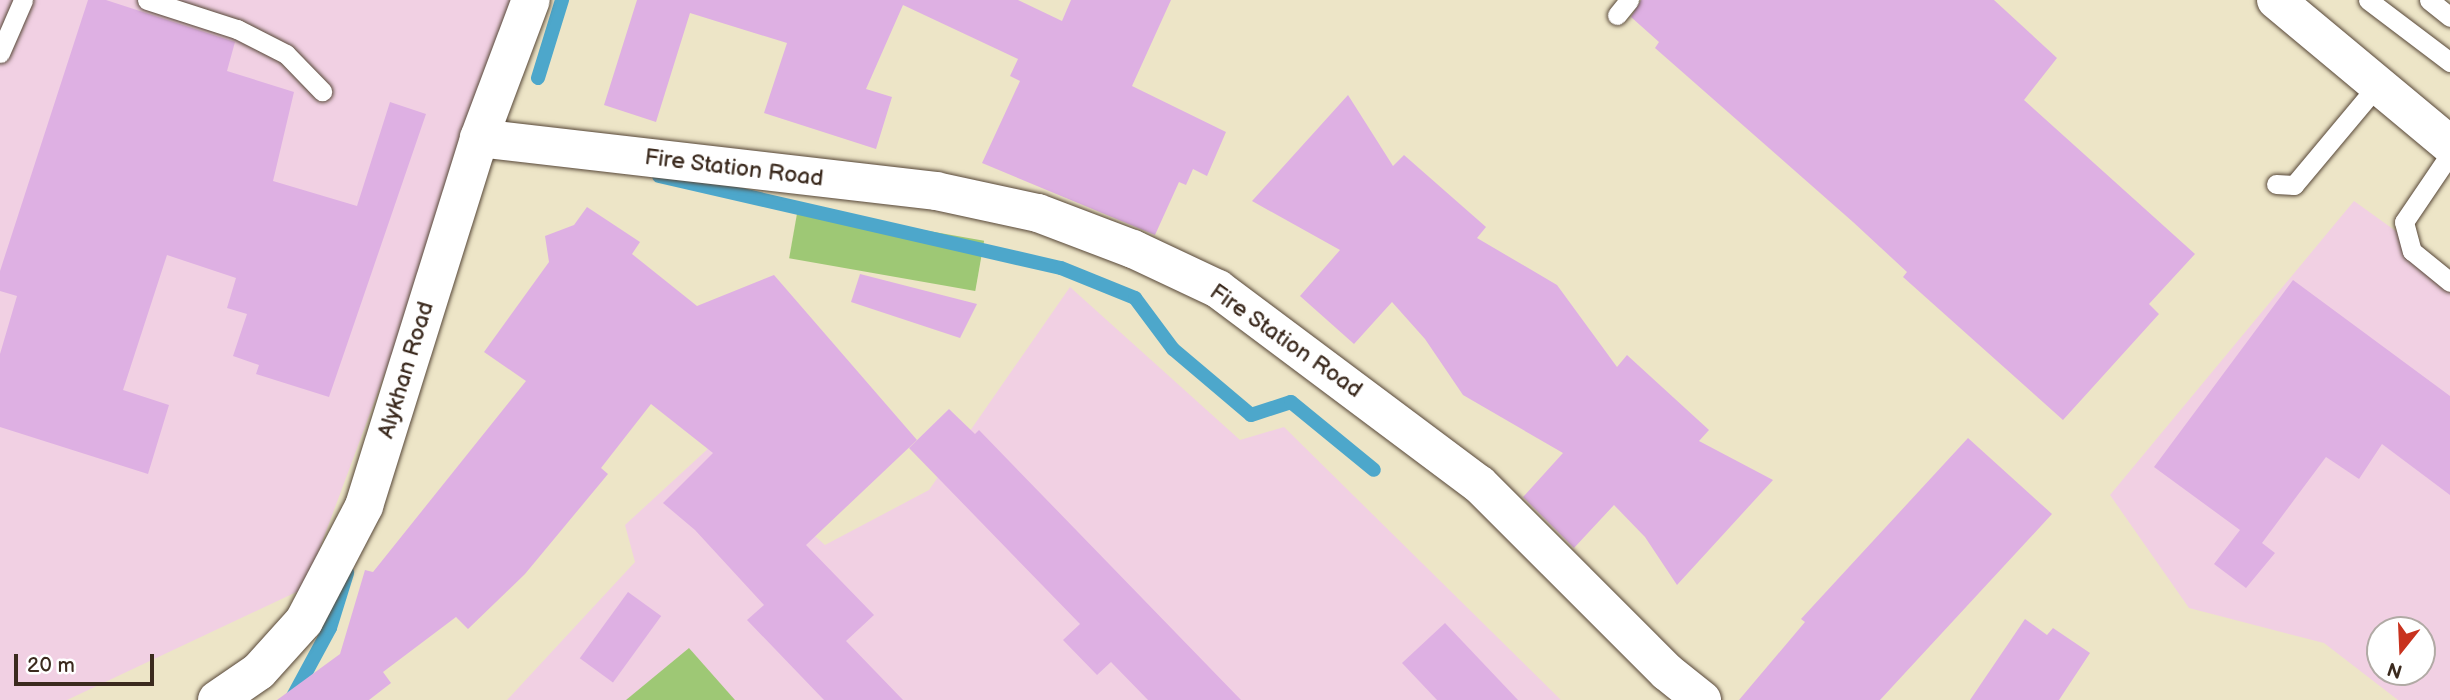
<!DOCTYPE html>
<html>
<head>
<meta charset="utf-8">
<style>
  body { margin:0 }
  #map { position:relative; width:2450px; height:700px; overflow:hidden; background:#ede5c7; font-family:"Balsamiq Sans",sans-serif }
  div>[style] { position:absolute }
  .built>* { inset:0; background:#f1d0e3 }
  .green>* { inset:0; background:#9ec875; transform-origin:0 0 }
  .stream>* { height:14px; margin:-7px; padding:0 7px; transform-origin:7px; border-radius:7px; background:#4da7cb }
  .building>* { inset:0; background:#deb0e3; transform-origin:0 0 }
  .roads { filter:drop-shadow(0 0 2px #564637) drop-shadow(0 0 2px #564637) }
  .service>* { height:19px; margin:-9.5px; padding:0 9.5px; transform-origin:9.5px; border-radius:9.5px; background:#fff }
  .minor>* { height:38px; margin:-19px; padding:0 19px; transform-origin:19px; border-radius:19px; background:#fff }
  .tertiary>* { height:38px; margin:-19px; padding:0 19px; transform-origin:19px; border-radius:19px; background:#fff }
  .trunk>* { height:38px; margin:-19px; padding:0 19px; transform-origin:19px; border-radius:19px; background:#fff }
  span { translate:-50% -50%; white-space:nowrap; text-align:center; line-height:1.15; -webkit-text-stroke:5px #fff; paint-order:stroke }
  .street-label { font-size:23px; color:#3b2a1e }
  .north { position:absolute; left:2366px; top:616px; width:70px; height:70px; box-sizing:border-box; background:#fff; border:2px solid #b1aaa5; border-radius:50%; rotate:198deg; font-size:19px; font-weight:700; line-height:28px; text-align:center; color:#3b2a1e }
  .north::after { content:''; display:block; margin:auto; width:24px; height:32px; background:#c8321e; clip-path:polygon(50% 0,100% 100%,50% 72%,0 100%) }
  .scale { position:absolute; left:14px; top:654px; width:140px; height:32px; box-sizing:border-box; border:4px solid #3b2a1e; border-top:0; padding-left:9px; font-size:21px; line-height:24px; white-space:nowrap; color:#3b2a1e; -webkit-text-stroke:5px #fff; paint-order:stroke }
</style>
</head>
<body>
<div id="map">
  <div class="built">
    <div style="clip-path:polygon(0 0,520px 0,516px 21px,305px 588px,67px 700px,0 700px)"></div>
    <div style="clip-path:polygon(evenodd,2354px 201px,2450px 270px,2450px 700px,2398px 700px,2324px 643px,2189px 608px,2110px 495px,2354px 201px,2380px 630px,2422px 630px,2422px 672px,2380px 672px,2380px 630px)"></div>
    <div style="clip-path:polygon(1070px 287px,1240px 440px,1284px 427px,1561px 700px,507px 700px,635px 562px,625px 525px,712px 445px,825px 545px,929px 490px)"></div>
  </div>
  <div class="green">
    <div style="left:798px;top:208px;width:189px;height:51px;rotate:10deg"></div>
    <div style="clip-path:polygon(689px 648px,735px 700px,626px 700px)"></div>
  </div>
  <div class="stream">
    <div style="left:538px;top:78px;width:82px;rotate:-72.9deg"></div>
    <div style="left:659px;top:176px;width:412px;rotate:12.9deg"></div>
    <div style="left:1061px;top:268px;width:80px;rotate:22.1deg"></div>
    <div style="left:1135px;top:298px;width:64px;rotate:53.3deg"></div>
    <div style="left:1173px;top:349px;width:102px;rotate:40.2deg"></div>
    <div style="left:1251px;top:415px;width:42px;rotate:-18deg"></div>
    <div style="left:1291px;top:402px;width:107px;rotate:39.3deg"></div>
    <div style="left:291px;top:700px;width:82px;rotate:-61.6deg"></div>
    <div style="left:330px;top:628px;width:58px;rotate:-72.8deg"></div>
  </div>
  <div class="building">
    <div style="clip-path:polygon(88px 0,106px 0,235px 42px,227px 71px,294px 92px,273px 181px,357px 206px,390px 102px,426px 114px,329px 397px,256px 374px,259px 365px,233px 356px,247px 314px,227px 308px,236px 278px,167px 255px,123px 390px,169px 405px,148px 474px,0 427px,0 354px,17px 296px,0 291px,0 271px)"></div>
    <div style="clip-path:polygon(637px 0,1018px 0,1062px 21px,1071px 0,1171px 0,1132px 86px,1226px 132px,1207px 176px,1193px 169px,1186px 185px,1179px 182px,1155px 235px,982px 163px,1020px 81px,1010px 76px,1018px 59px,903px 5px,866px 89px,892px 97px,876px 149px,764px 113px,787px 43px,690px 13px,656px 122px,604px 105px)"></div>
    <div style="clip-path:polygon(1641px 0,1994px 0,2057px 58px,2024px 100px,2195px 254px,2149px 304px,2159px 314px,2063px 420px,1903px 277px,1907px 272px,1853px 222px,1655px 48px,1659px 42px,1631px 17px)"></div>
    <div style="clip-path:polygon(1348px 95px,1393px 166px,1404px 155px,1486px 227px,1477px 238px,1557px 285px,1617px 367px,1627px 355px,1709px 430px,1699px 441px,1773px 480px,1677px 585px,1645px 537px,1614px 505px,1574px 548px,1523px 497px,1563px 453px,1463px 395px,1425px 339px,1392px 302px,1354px 344px,1300px 296px,1340px 250px,1252px 201px)"></div>
    <div style="clip-path:polygon(587px 207px,640px 242px,632px 254px,697px 306px,774px 275px,917px 440px,806px 545px,874px 615px,846px 641px,903px 700px,824px 700px,747px 620px,764px 605px,695px 530px,663px 503px,713px 453px,651px 404px,601px 468px,608px 474px,525px 574px,468px 629px,456px 617px,383px 672px,391px 683px,369px 700px,277px 700px,340px 654px,365px 570px,373px 572px,526px 381px,484px 352px,549px 262px,545px 236px,574px 225px)"></div>
    <div style="clip-path:polygon(860px 274px,977px 304px,960px 338px,851px 302px)"></div>
    <div style="clip-path:polygon(2293px 280px,2450px 396px,2450px 495px,2382px 444px,2359px 479px,2326px 457px,2262px 543px,2275px 553px,2246px 588px,2214px 564px,2240px 530px,2154px 467px)"></div>
    <div style="clip-path:polygon(949px 409px,975px 434px,979px 430px,1241px 700px,1148px 700px,1111px 662px,1097px 675px,1063px 640px,1080px 624px,909px 448px)"></div>
    <div style="clip-path:polygon(1968px 438px,2052px 514px,1880px 700px,1739px 700px,1805px 622px,1801px 619px)"></div>
    <div style="left:628px;top:592px;width:41px;height:82px;rotate:36deg"></div>
    <div style="clip-path:polygon(2025px 619px,2047px 635px,2053px 628px,2090px 653px,2059px 700px,1970px 700px)"></div>
    <div style="clip-path:polygon(1445px 623px,1518px 700px,1437px 700px,1402px 663px)"></div>
  </div>
  <div class="roads">
    <div class="service">
      <div style="left:147px;top:0;width:95px;rotate:17.9deg"></div>
      <div style="left:237px;top:29px;width:55px;rotate:27deg"></div>
      <div style="left:286px;top:54px;width:52px;rotate:45.8deg"></div>
      <div style="left:2368px;top:0;width:103px;rotate:37.1deg"></div>
      <div style="left:2429px;top:0;width:27px;rotate:39deg"></div>
      <div style="left:1617px;top:15px;width:19px;rotate:-51deg"></div>
      <div style="left:0;top:53px;width:58px;rotate:-66.5deg"></div>
      <div style="left:2450px;top:154px;width:82px;rotate:124.1deg"></div>
      <div style="left:2404px;top:222px;width:30px;rotate:75deg"></div>
      <div style="left:2412px;top:251px;width:49px;rotate:39.2deg"></div>
      <div style="left:2276px;top:184px;width:18px;rotate:3deg"></div>
      <div style="left:2294px;top:185px;width:128px;rotate:-50.1deg"></div>
    </div>
    <div class="minor">
      <div style="left:479px;top:138px;width:460px;rotate:6.6deg"></div>
      <div style="left:936px;top:191px;width:104px;rotate:12.2deg"></div>
      <div style="left:1038px;top:213px;width:102px;rotate:20.8deg"></div>
      <div style="left:1133px;top:249px;width:94px;rotate:25.2deg"></div>
      <div style="left:1218px;top:289px;width:326px;rotate:36.8deg"></div>
      <div style="left:1479px;top:484px;width:266px;rotate:45deg"></div>
      <div style="left:1667px;top:672px;width:45px;rotate:38.7deg"></div>
    </div>
    <div class="tertiary">
      <div style="left:217px;top:700px;width:51px;rotate:-34.6deg"></div>
      <div style="left:259px;top:671px;width:67px;rotate:-48deg"></div>
      <div style="left:304px;top:621px;width:130px;rotate:-62.4deg"></div>
      <div style="left:364px;top:506px;width:386px;rotate:-72.6deg"></div>
      <div style="left:479px;top:138px;width:147px;rotate:-69.4deg"></div>
    </div>
    <div class="trunk">
      <div style="left:2276px;top:0;width:226px;rotate:39.8deg"></div>
    </div>
  </div>
  <div class="street-label">
    <span style="left:734px;top:168px;rotate:7deg">Fire Station Road</span>
    <span style="left:1286px;top:341px;rotate:35deg">Fire Station Road</span>
    <span style="left:406px;top:370px;rotate:-73deg">Alykhan Road</span>
  </div>
  <div class="north">N</div>
  <div class="scale">20 m</div>
</div>
</body>
</html>
